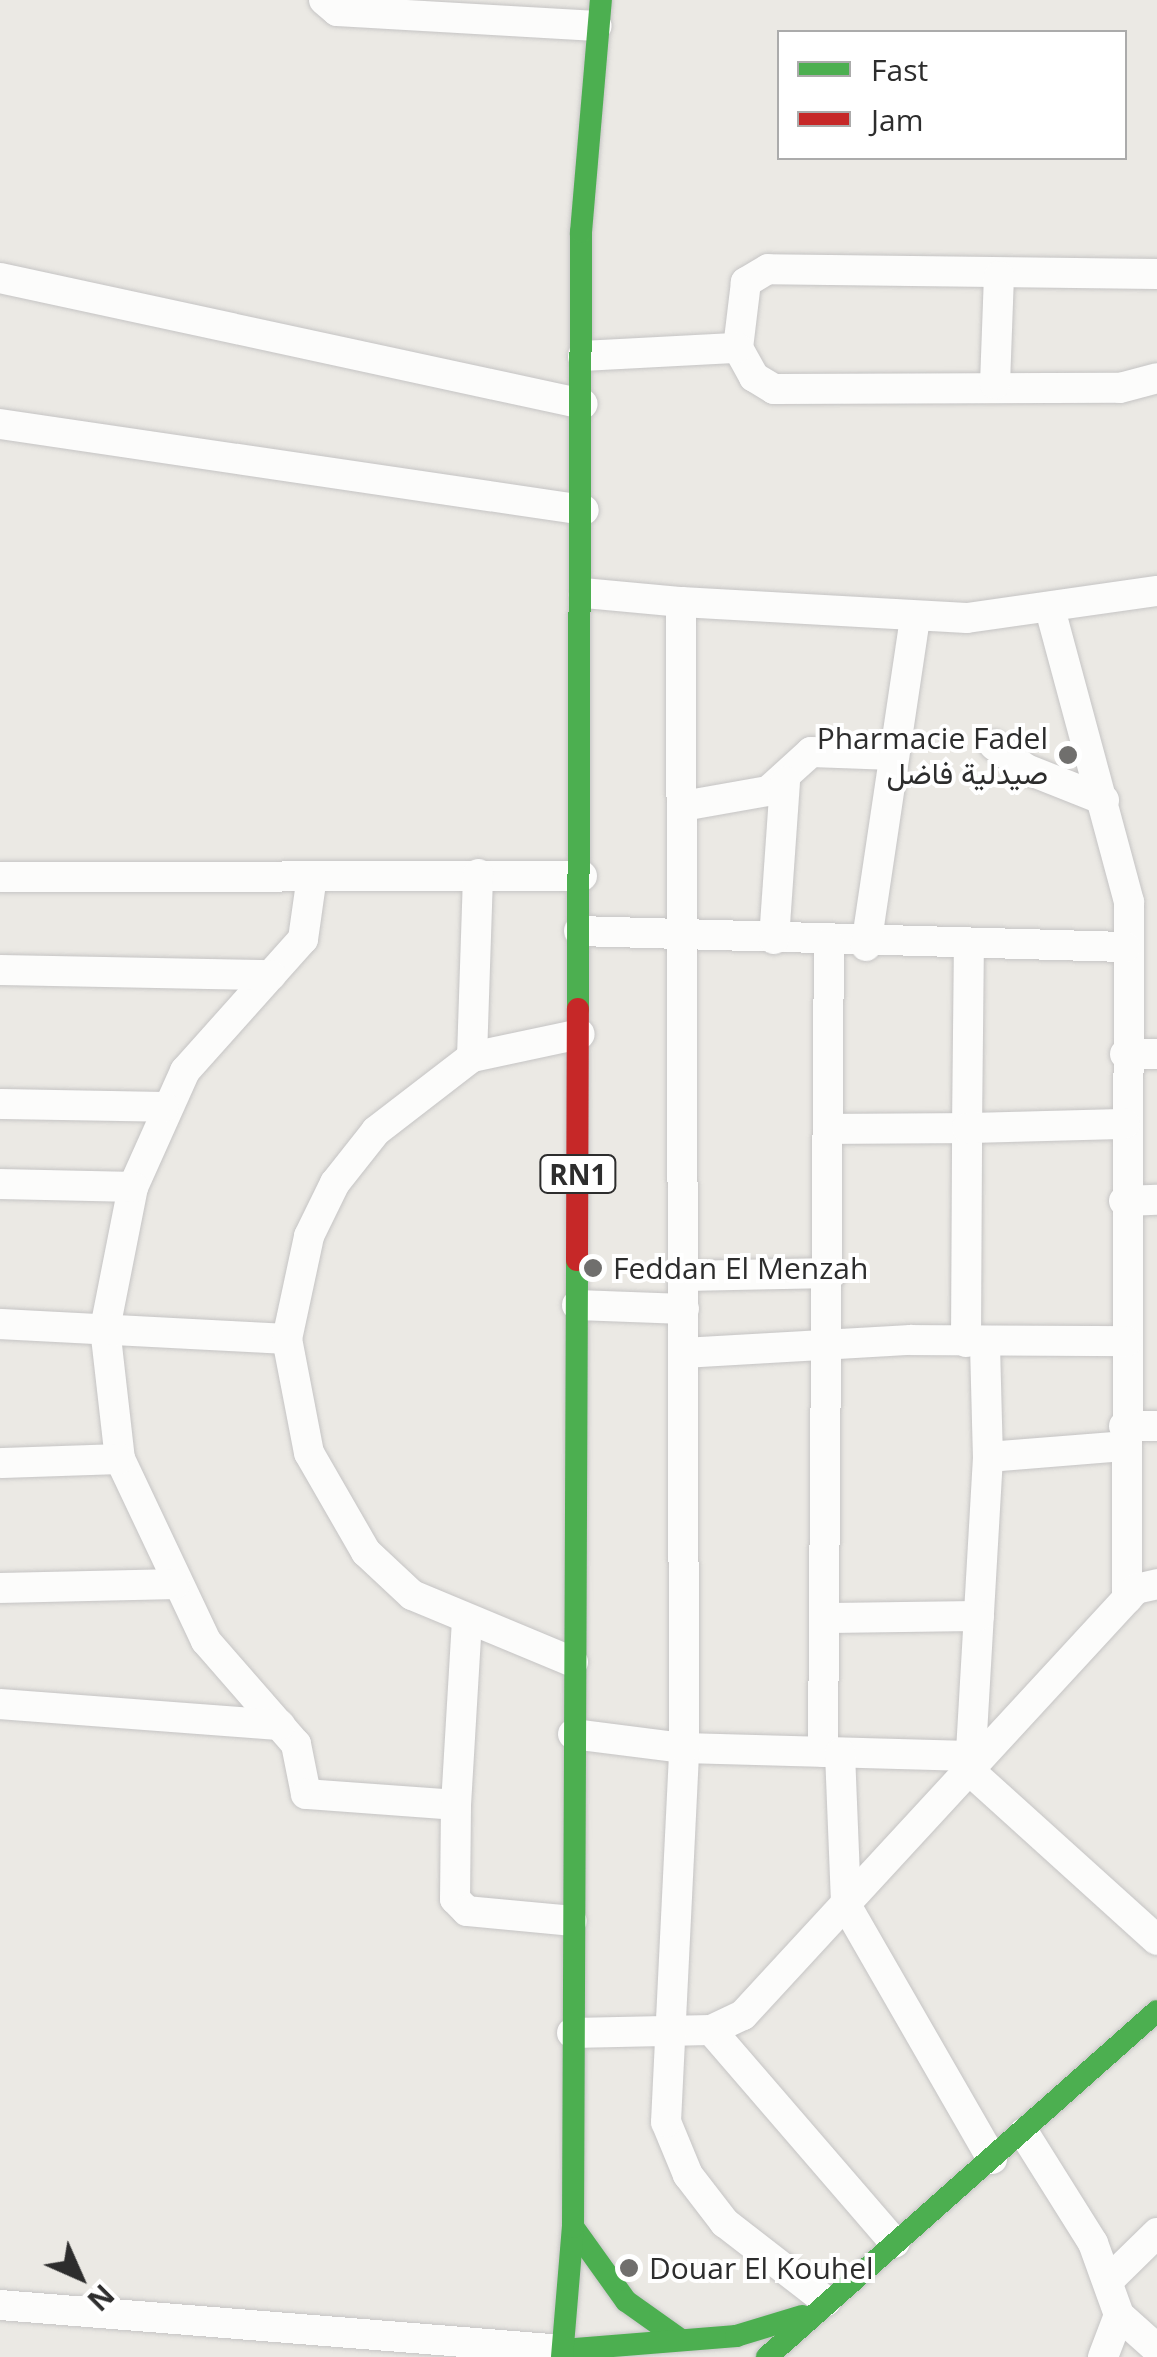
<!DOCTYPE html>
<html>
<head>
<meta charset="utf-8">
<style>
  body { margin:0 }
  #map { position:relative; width:1157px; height:2357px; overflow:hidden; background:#ebe9e4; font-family:"Open Sans",Vazirmatn,sans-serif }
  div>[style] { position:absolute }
  .roads { filter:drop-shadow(0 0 2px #c5c4c4) drop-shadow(0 0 2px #c5c4c4) }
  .street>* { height:30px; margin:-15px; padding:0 15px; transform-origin:15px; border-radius:15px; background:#fcfcfb }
  .fast>* { height:22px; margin:-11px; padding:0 11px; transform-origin:11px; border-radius:11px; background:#4caf50 }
  .jam>* { height:22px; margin:-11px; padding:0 11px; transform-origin:11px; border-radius:11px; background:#c62828 }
  .dots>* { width:28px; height:28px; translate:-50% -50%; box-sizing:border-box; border:5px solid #fff; border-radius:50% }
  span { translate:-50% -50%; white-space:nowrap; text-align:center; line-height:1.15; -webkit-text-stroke:8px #fff; paint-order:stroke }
  .shield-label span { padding:2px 8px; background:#fff; border:2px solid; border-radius:8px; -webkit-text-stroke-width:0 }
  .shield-label { font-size:28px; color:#2d2d2d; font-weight:700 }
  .poi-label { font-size:30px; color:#2d2d2d }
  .right { translate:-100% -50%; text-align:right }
  .left { translate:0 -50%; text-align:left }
  .legend { position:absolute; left:777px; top:30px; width:350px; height:130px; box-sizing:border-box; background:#fff; border:2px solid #ababab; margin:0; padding:12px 18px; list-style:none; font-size:30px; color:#2d2d2d }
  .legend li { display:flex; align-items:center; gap:20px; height:50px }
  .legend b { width:50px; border:2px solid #ababab }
  .north { position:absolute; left:30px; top:2227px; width:100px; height:100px; -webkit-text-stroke:8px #fff; paint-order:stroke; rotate:135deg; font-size:28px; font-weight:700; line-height:40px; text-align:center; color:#2d2d2d }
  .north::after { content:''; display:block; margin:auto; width:35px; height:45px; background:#2d2d2d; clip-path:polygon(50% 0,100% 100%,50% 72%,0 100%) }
</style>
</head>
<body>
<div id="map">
  <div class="roads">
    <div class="street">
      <div style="left:324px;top:0;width:17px;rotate:40deg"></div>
      <div style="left:337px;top:11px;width:260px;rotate:3.3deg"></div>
      <div style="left:1157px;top:274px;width:389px;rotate:-179.3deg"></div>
      <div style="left:768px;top:269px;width:26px;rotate:149deg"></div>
      <div style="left:746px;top:282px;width:66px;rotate:96.9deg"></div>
      <div style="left:738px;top:348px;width:33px;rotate:61deg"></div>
      <div style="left:754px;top:377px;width:23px;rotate:31deg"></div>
      <div style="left:774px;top:389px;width:346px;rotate:-0.2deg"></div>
      <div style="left:1120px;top:388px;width:38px;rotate:-15deg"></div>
      <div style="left:0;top:278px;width:596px;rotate:12.2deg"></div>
      <div style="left:583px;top:356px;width:155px;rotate:-3deg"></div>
      <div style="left:995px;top:384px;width:108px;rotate:-87.9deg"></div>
      <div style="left:0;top:424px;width:590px;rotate:8.38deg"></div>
      <div style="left:584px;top:593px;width:97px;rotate:5.3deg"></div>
      <div style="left:1050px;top:609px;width:303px;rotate:74.9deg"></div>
      <div style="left:1129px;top:902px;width:697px;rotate:90.16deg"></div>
      <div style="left:994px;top:745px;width:40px;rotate:37deg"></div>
      <div style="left:1026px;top:769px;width:84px;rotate:21.7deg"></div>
      <div style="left:683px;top:806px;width:86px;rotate:-10deg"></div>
      <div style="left:768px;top:791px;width:58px;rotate:-42.2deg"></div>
      <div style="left:811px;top:752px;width:83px;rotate:2.1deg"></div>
      <div style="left:312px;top:876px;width:64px;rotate:98.1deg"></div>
      <div style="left:303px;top:939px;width:177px;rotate:131.8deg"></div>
      <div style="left:185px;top:1071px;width:127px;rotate:114.1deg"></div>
      <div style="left:133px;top:1187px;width:144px;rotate:101.2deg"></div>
      <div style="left:105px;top:1328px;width:132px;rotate:83.5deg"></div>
      <div style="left:120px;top:1459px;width:201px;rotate:64.7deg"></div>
      <div style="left:206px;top:1641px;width:137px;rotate:48.9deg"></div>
      <div style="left:296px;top:1744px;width:51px;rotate:78.7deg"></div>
      <div style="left:306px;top:1794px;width:150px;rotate:4.2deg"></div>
      <div style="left:456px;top:1805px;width:183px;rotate:-86.6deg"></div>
      <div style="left:0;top:877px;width:582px;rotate:-0.1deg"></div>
      <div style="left:579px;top:931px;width:547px;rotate:1.68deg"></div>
      <div style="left:774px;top:939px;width:158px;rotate:-86deg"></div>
      <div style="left:866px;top:946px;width:331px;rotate:-81.5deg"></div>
      <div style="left:0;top:970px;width:271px;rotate:1.1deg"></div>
      <div style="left:1125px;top:1054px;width:32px"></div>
      <div style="left:472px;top:1057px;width:183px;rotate:-88.1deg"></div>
      <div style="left:0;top:1104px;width:164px;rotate:1deg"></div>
      <div style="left:831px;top:1129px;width:136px;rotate:-0.4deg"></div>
      <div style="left:967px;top:1128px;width:182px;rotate:-89.4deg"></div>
      <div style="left:0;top:1184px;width:133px;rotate:1.3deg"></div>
      <div style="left:1124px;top:1201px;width:33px;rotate:-2deg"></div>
      <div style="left:685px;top:1276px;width:147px;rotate:-1.2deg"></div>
      <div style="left:577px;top:1305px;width:107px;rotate:2.1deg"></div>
      <div style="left:0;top:1324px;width:287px;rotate:3deg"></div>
      <div style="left:966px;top:1342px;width:214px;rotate:-89.7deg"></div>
      <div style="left:967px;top:1128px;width:158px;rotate:-1.5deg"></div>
      <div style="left:985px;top:1345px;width:112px;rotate:88.5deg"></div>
      <div style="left:988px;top:1457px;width:315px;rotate:93.3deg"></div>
      <div style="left:970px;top:1771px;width:252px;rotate:42.1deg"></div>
      <div style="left:683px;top:1353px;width:228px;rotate:-3.3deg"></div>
      <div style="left:911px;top:1340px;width:216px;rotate:0.3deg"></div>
      <div style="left:1124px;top:1426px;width:33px"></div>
      <div style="left:988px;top:1457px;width:136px;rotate:-4.6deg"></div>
      <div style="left:0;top:1463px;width:120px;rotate:-1.9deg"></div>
      <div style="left:0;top:1588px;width:175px;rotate:-1.3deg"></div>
      <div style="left:827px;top:1618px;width:152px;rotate:-0.8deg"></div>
      <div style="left:573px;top:1662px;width:174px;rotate:-157.4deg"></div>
      <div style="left:412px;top:1595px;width:63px;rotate:-136.9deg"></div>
      <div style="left:366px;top:1552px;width:114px;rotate:-119.9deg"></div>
      <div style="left:309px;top:1453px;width:116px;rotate:-100.9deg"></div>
      <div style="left:287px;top:1339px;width:105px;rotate:-77.9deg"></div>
      <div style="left:309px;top:1236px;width:59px;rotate:-63.9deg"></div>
      <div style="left:335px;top:1183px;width:66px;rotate:-51.7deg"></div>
      <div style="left:376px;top:1131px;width:121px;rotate:-37.6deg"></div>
      <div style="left:472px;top:1057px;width:110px;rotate:-12deg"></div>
      <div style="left:0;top:1704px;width:281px;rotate:4.3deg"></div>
      <div style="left:573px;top:1734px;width:112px;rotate:7.2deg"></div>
      <div style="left:684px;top:1748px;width:286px;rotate:1.6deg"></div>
      <div style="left:823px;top:1752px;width:809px;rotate:-89.58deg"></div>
      <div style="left:840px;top:1753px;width:152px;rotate:87.7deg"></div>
      <div style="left:846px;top:1905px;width:293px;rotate:60.1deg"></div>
      <div style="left:456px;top:1805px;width:94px;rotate:90.6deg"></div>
      <div style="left:455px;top:1899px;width:17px;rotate:45deg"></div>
      <div style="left:467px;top:1911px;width:105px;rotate:5.4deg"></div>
      <div style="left:711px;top:2030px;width:281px;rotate:49.2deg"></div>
      <div style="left:572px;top:2033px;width:139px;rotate:-1.2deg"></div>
      <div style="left:711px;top:2030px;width:35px;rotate:-25deg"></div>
      <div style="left:743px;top:2015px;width:580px;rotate:-47.31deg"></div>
      <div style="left:1136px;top:1589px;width:22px;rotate:-13deg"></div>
      <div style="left:1024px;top:2133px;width:130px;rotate:57.9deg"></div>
      <div style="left:1093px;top:2243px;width:77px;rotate:70.1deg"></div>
      <div style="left:1119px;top:2315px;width:51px;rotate:41.8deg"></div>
      <div style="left:1109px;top:2280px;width:67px;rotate:-44.4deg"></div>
      <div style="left:826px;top:2301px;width:128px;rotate:-142.3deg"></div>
      <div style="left:725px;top:2223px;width:61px;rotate:-127.6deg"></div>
      <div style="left:688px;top:2175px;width:57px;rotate:-112.5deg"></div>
      <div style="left:666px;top:2122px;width:374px;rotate:-87.2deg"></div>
      <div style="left:684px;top:1748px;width:1146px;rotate:-90.15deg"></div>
      <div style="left:681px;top:602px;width:286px;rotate:3.2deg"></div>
      <div style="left:967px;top:618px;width:192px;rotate:-8.1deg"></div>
      <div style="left:0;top:2305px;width:565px;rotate:4.57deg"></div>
      <div style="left:1103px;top:2357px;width:45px;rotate:-69.1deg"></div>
    </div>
    <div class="fast">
      <div style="left:578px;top:1009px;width:777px;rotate:-89.78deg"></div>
      <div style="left:581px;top:232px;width:233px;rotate:-85.1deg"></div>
      <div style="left:573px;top:2227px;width:91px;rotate:54.4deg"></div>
      <div style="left:626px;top:2301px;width:64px;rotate:35.4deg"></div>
      <div style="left:563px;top:2350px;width:174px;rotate:-4.6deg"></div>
      <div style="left:736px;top:2336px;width:69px;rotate:-16.9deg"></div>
      <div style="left:562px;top:2357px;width:130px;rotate:-85.2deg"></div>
      <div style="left:573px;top:2227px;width:967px;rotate:-89.76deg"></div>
      <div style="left:767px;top:2357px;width:521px;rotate:-41.58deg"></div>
    </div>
    <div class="jam">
      <div style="left:577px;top:1260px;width:251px;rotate:-89.8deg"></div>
    </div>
  </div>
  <div class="dots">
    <div style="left:1068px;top:755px;background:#706f6d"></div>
    <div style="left:593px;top:1268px;background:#706f6d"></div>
    <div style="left:629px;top:2268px;background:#706f6d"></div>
  </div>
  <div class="shield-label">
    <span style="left:578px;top:1174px">RN1</span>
  </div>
  <div class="poi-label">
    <span class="right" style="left:1048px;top:755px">Pharmacie Fadel<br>صيدلية فاضل</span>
    <span class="left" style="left:613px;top:1268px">Feddan El Menzah</span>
    <span class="left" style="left:649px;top:2268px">Douar El Kouhel</span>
  </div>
  <ul class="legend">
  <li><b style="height:12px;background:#4caf50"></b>Fast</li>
  <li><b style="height:12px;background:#c62828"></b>Jam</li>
  </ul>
  <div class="north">N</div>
</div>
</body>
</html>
